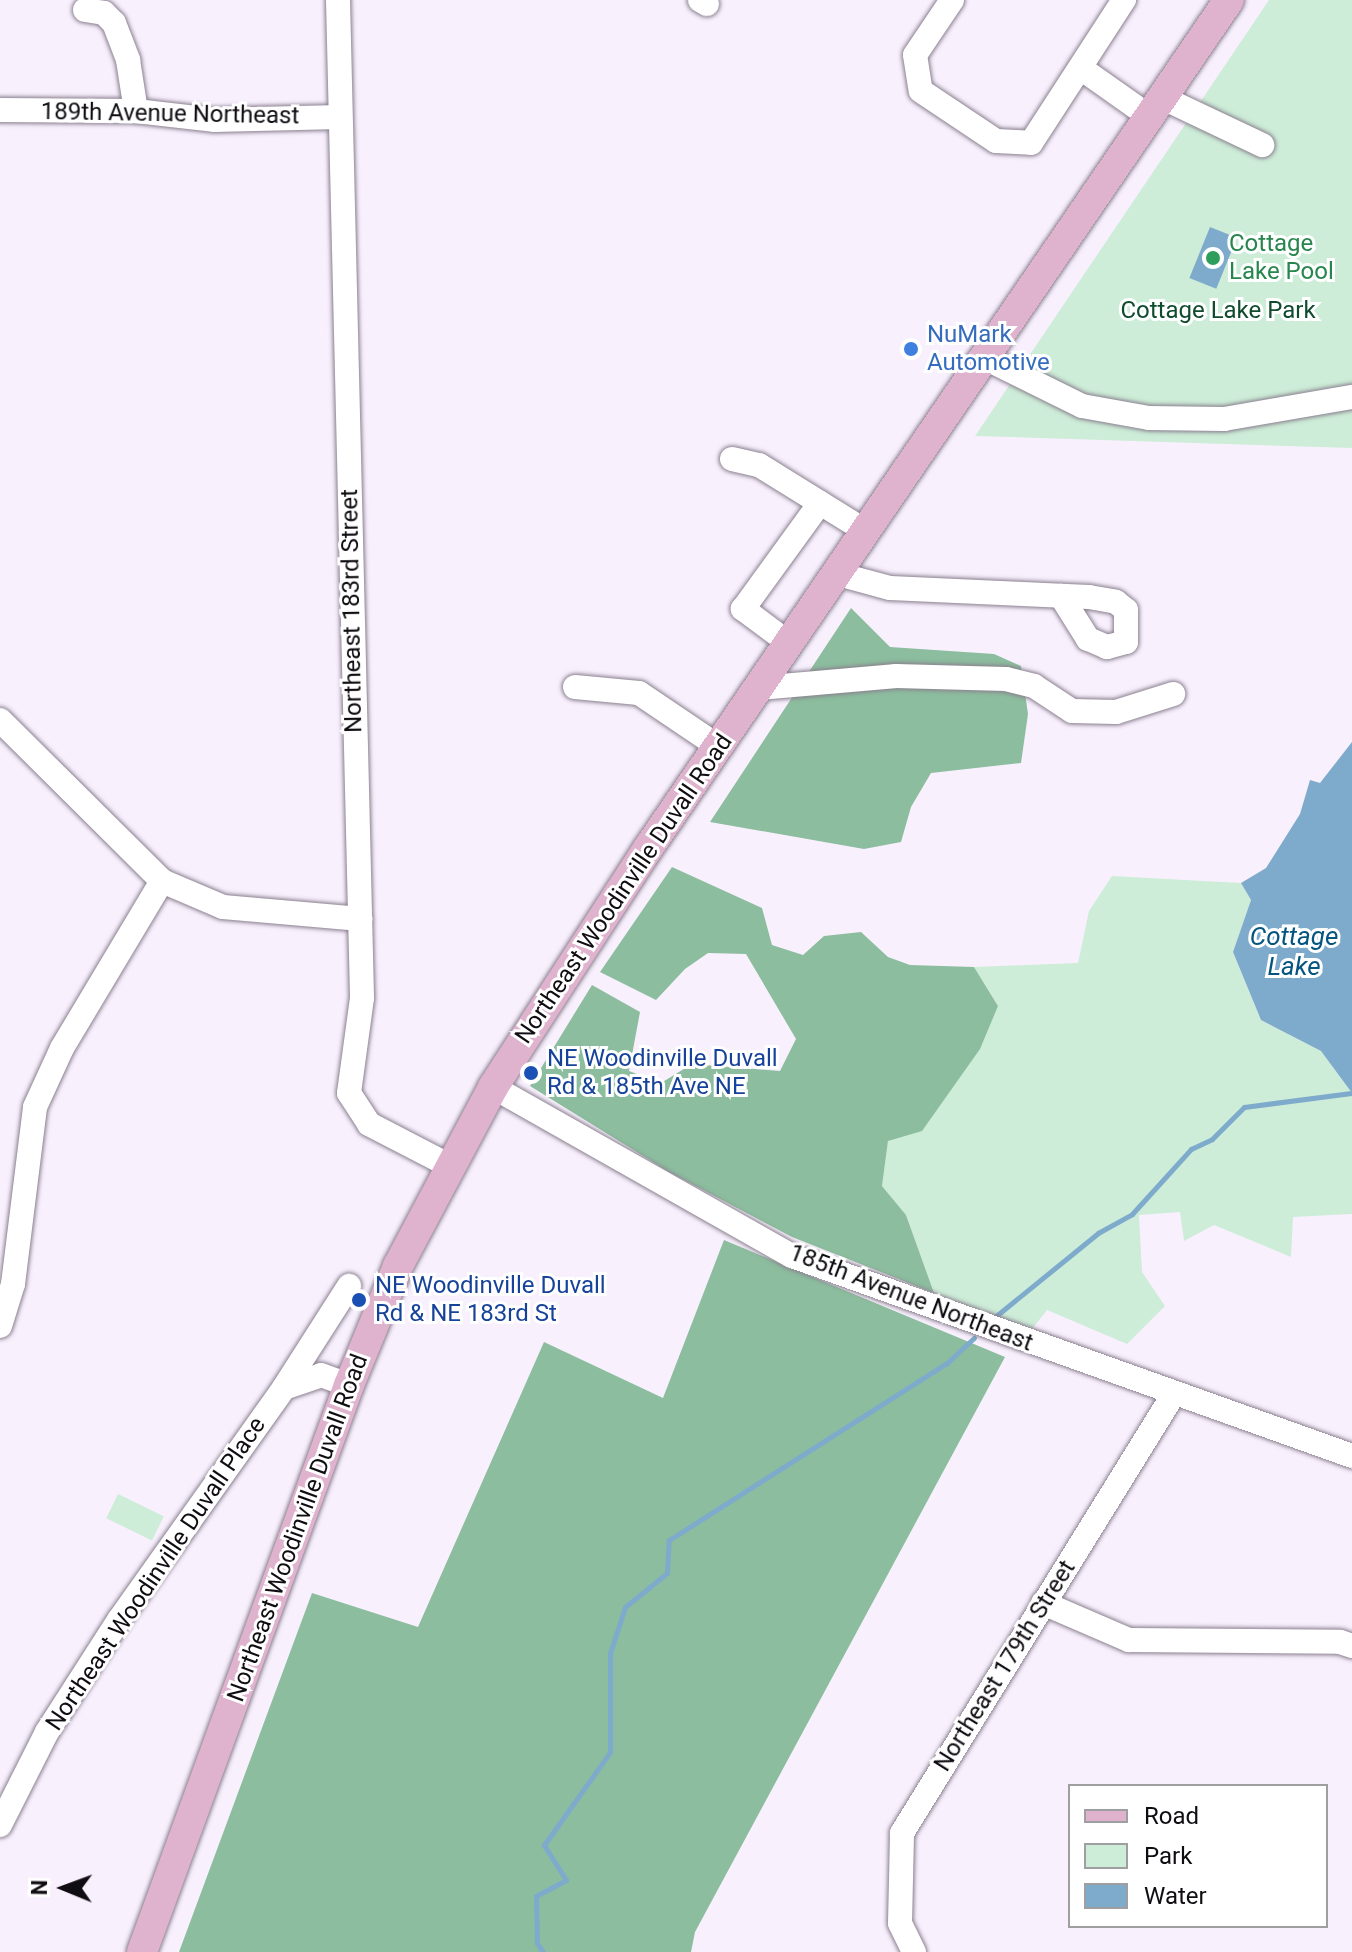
<!DOCTYPE html>
<html>
<head>
<meta charset="utf-8">
<style>
  body { margin:0 }
  #map { position:relative; width:1352px; height:1952px; overflow:hidden; background:#f9f0fe; font-family:Roboto,sans-serif }
  div>[style] { position:absolute }
  .green>* { inset:0; background:#cdedd8; transform-origin:0 0 }
  .forest>* { inset:0; background:#8cbd9e }
  .water>* { inset:0; background:#7eabcc; transform-origin:0 0 }
  .stream>* { height:5px; margin:-2.5px; padding:0 2.5px; transform-origin:2.5px; border-radius:2.5px; background:#7eabcc }
  .roads { filter:drop-shadow(0 0 2px #8a808f) drop-shadow(0 0 2px #8a808f) }
  .minor>* { height:24px; margin:-12px; padding:0 12px; transform-origin:12px; border-radius:12px; background:#fff }
  .major>* { height:30px; margin:-15px; padding:0 15px; transform-origin:15px; border-radius:15px; background:#dfb2ce }
  .dots>* { width:22px; height:22px; translate:-50% -50%; box-sizing:border-box; border:4px solid #fff; border-radius:50% }
  span { translate:-50% -50%; white-space:nowrap; text-align:center; line-height:1.15; -webkit-text-stroke:6px #fff; paint-order:stroke }
  .street-label { font-size:24px; color:#100d12 }
  .leisure-label { font-size:24px; color:#27864d }
  .left { translate:0 -50%; text-align:left }
  .park-label { font-size:24px; color:#104b2e }
  .shop-label { font-size:24px; color:#366cbe }
  .transit-label { font-size:24px; color:#164399 }
  .water-label { font-size:26px; color:#055580; font-style:italic }
  .legend { position:absolute; left:1068px; top:1784px; width:260px; height:144px; box-sizing:border-box; background:#fff; border:2px solid #9f9ea0; margin:0; padding:10px 14px; list-style:none; font-size:24px; color:#100d12 }
  .legend li { display:flex; align-items:center; gap:16px; height:40px }
  .legend b { width:40px; border:2px solid #9f9ea0 }
  .north { position:absolute; left:24px; top:1848px; width:80px; height:80px; -webkit-text-stroke:6px #fff; paint-order:stroke; rotate:271deg; font-size:22px; font-weight:700; line-height:32px; text-align:center; color:#100d12 }
  .north::after { content:''; display:block; margin:auto; width:28px; height:36px; background:#100d12; clip-path:polygon(50% 0,100% 100%,50% 72%,0 100%) }
</style>
</head>
<body>
<div id="map">
  <div class="green">
    <div style="clip-path:polygon(1269px 0,1352px 0,1352px 448px,975px 436px)"></div>
    <div style="clip-path:polygon(1112px 876px,1241px 883px,1251px 900px,1233px 952px,1261px 1020px,1321px 1051px,1352px 1093px,1352px 1214px,1293px 1217px,1291px 1257px,1214px 1225px,1184px 1241px,1180px 1212px,1139px 1215px,1142px 1272px,1165px 1306px,1127px 1344px,1047px 1310px,1028px 1334px,934px 1293px,906px 1215px,882px 1186px,888px 1141px,998px 1006px,974px 967px,1078px 963px,1089px 911px)"></div>
    <div style="left:118px;top:1494px;width:51px;height:27px;rotate:26deg"></div>
  </div>
  <div class="forest">
    <div style="clip-path:polygon(851px 608px,890px 647px,994px 654px,1021px 666px,1028px 714px,1021px 763px,931px 773px,911px 807px,901px 842px,864px 849px,710px 822px)"></div>
    <div style="clip-path:polygon(672px 867px,762px 908px,772px 945px,803px 955px,824px 936px,861px 932px,888px 957px,910px 965px,974px 967px,998px 1006px,980px 1049px,922px 1131px,888px 1141px,882px 1186px,906px 1215px,934px 1293px,792px 1237px,669px 1172px,530px 1086px,592px 985px,640px 1012px,629px 1071px,661px 1083px,692px 1064px,780px 1071px,796px 1039px,746px 954px,708px 953px,685px 969px,656px 1000px,600px 972px)"></div>
    <div style="clip-path:polygon(724px 1240px,1005px 1357px,695px 1932px,691px 1952px,179px 1952px,312px 1593px,418px 1627px,544px 1342px,663px 1398px)"></div>
  </div>
  <div class="water">
    <div style="left:1210px;top:227px;width:29px;height:55px;rotate:22deg"></div>
    <div style="clip-path:polygon(1352px 742px,1352px 1093px,1321px 1051px,1261px 1020px,1233px 952px,1251px 900px,1241px 883px,1266px 868px,1300px 814px,1310px 780px,1320px 783px)"></div>
  </div>
  <div class="stream">
    <div style="left:996px;top:1316px;width:132px;rotate:-39.1deg"></div>
    <div style="left:1098px;top:1233px;width:39px;rotate:-29deg"></div>
    <div style="left:1132px;top:1214px;width:88px;rotate:-47.8deg"></div>
    <div style="left:1191px;top:1149px;width:23px;rotate:-25deg"></div>
    <div style="left:1212px;top:1139px;width:45px;rotate:-45deg"></div>
    <div style="left:1244px;top:1107px;width:108px;rotate:-7.5deg"></div>
    <div style="left:543px;top:1952px;width:11px;rotate:-124deg"></div>
    <div style="left:537px;top:1943px;width:47px;rotate:-91.2deg"></div>
    <div style="left:536px;top:1896px;width:34px;rotate:-28deg"></div>
    <div style="left:566px;top:1880px;width:41px;rotate:-122.2deg"></div>
    <div style="left:544px;top:1845px;width:114px;rotate:-54.6deg"></div>
    <div style="left:610px;top:1752px;width:99px;rotate:-90deg"></div>
    <div style="left:610px;top:1653px;width:48px;rotate:-71.9deg"></div>
    <div style="left:625px;top:1607px;width:54px;rotate:-39deg"></div>
    <div style="left:667px;top:1573px;width:33px;rotate:-87deg"></div>
    <div style="left:669px;top:1540px;width:330px;rotate:-32.5deg"></div>
    <div style="left:947px;top:1363px;width:37px;rotate:-43deg"></div>
  </div>
  <div class="roads">
    <div class="minor">
      <div style="left:338px;top:0;width:998px;rotate:88.62deg"></div>
      <div style="left:362px;top:998px;width:96px;rotate:97.8deg"></div>
      <div style="left:349px;top:1093px;width:37px;rotate:57deg"></div>
      <div style="left:369px;top:1124px;width:91px;rotate:27.4deg"></div>
      <div style="left:700px;top:0;width:8px;rotate:30deg"></div>
      <div style="left:952px;top:0;width:66px;rotate:123.9deg"></div>
      <div style="left:915px;top:55px;width:36px;rotate:81deg"></div>
      <div style="left:921px;top:91px;width:90px;rotate:33.7deg"></div>
      <div style="left:996px;top:141px;width:35px;rotate:3deg"></div>
      <div style="left:1031px;top:143px;width:171px;rotate:-57deg"></div>
      <div style="left:85px;top:10px;width:19px;rotate:9deg"></div>
      <div style="left:104px;top:13px;width:14px;rotate:45deg"></div>
      <div style="left:114px;top:23px;width:40px;rotate:69deg"></div>
      <div style="left:128px;top:60px;width:52px;rotate:81.1deg"></div>
      <div style="left:1082px;top:69px;width:83px;rotate:35.2deg"></div>
      <div style="left:1163px;top:98px;width:110px;rotate:25.4deg"></div>
      <div style="left:0;top:110px;width:136px;rotate:0.4deg"></div>
      <div style="left:136px;top:111px;width:80px;rotate:6.5deg"></div>
      <div style="left:215px;top:120px;width:124px;rotate:-1.4deg"></div>
      <div style="left:987px;top:359px;width:106px;rotate:26.3deg"></div>
      <div style="left:1082px;top:406px;width:68px;rotate:10.2deg"></div>
      <div style="left:1149px;top:418px;width:75px;rotate:0.8deg"></div>
      <div style="left:1224px;top:419px;width:130px;rotate:-9.8deg"></div>
      <div style="left:732px;top:459px;width:28px;rotate:13deg"></div>
      <div style="left:759px;top:465px;width:127px;rotate:31.8deg"></div>
      <div style="left:838px;top:574px;width:54px;rotate:15.1deg"></div>
      <div style="left:890px;top:588px;width:199px;rotate:2.6deg"></div>
      <div style="left:1089px;top:597px;width:27px;rotate:10deg"></div>
      <div style="left:1116px;top:602px;width:13px;rotate:39deg"></div>
      <div style="left:1126px;top:610px;width:32px;rotate:90deg"></div>
      <div style="left:1126px;top:642px;width:20px;rotate:165deg"></div>
      <div style="left:1107px;top:647px;width:21px;rotate:-157deg"></div>
      <div style="left:1088px;top:639px;width:51px;rotate:-122.1deg"></div>
      <div style="left:790px;top:644px;width:59px;rotate:-143.3deg"></div>
      <div style="left:743px;top:609px;width:131px;rotate:-54deg"></div>
      <div style="left:575px;top:687px;width:64px;rotate:5.4deg"></div>
      <div style="left:639px;top:693px;width:97px;rotate:34deg"></div>
      <div style="left:759px;top:688px;width:138px;rotate:-5deg"></div>
      <div style="left:896px;top:676px;width:110px;rotate:1.6deg"></div>
      <div style="left:1006px;top:679px;width:29px;rotate:14deg"></div>
      <div style="left:1034px;top:686px;width:45px;rotate:33.3deg"></div>
      <div style="left:1072px;top:711px;width:44px;rotate:1.3deg"></div>
      <div style="left:1116px;top:712px;width:60px;rotate:-17.5deg"></div>
      <div style="left:0;top:720px;width:228px;rotate:44.8deg"></div>
      <div style="left:162px;top:881px;width:66px;rotate:23.1deg"></div>
      <div style="left:223px;top:907px;width:138px;rotate:5deg"></div>
      <div style="left:493px;top:1087px;width:343px;rotate:29.5deg"></div>
      <div style="left:792px;top:1256px;width:595px;rotate:19.65deg"></div>
      <div style="left:0;top:1326px;width:44px;rotate:-72.8deg"></div>
      <div style="left:13px;top:1284px;width:178px;rotate:-82.9deg"></div>
      <div style="left:35px;top:1107px;width:65px;rotate:-65.4deg"></div>
      <div style="left:62px;top:1048px;width:195px;rotate:-59.1deg"></div>
      <div style="left:285px;top:1386px;width:119px;rotate:-57.4deg"></div>
      <div style="left:1043px;top:1603px;width:94px;rotate:23.3deg"></div>
      <div style="left:1129px;top:1640px;width:211px;rotate:0.5deg"></div>
      <div style="left:1340px;top:1642px;width:13px;rotate:18deg"></div>
      <div style="left:0;top:1825px;width:104px;rotate:-63.2deg"></div>
      <div style="left:47px;top:1732px;width:133px;rotate:-57.3deg"></div>
      <div style="left:119px;top:1620px;width:285px;rotate:-54.6deg"></div>
      <div style="left:284px;top:1388px;width:39px;rotate:-19deg"></div>
      <div style="left:321px;top:1375px;width:30px;rotate:20deg"></div>
      <div style="left:914px;top:1952px;width:32px;rotate:-116deg"></div>
      <div style="left:900px;top:1923px;width:90px;rotate:-88.7deg"></div>
      <div style="left:902px;top:1833px;width:515px;rotate:-58.25deg"></div>
    </div>
    <div class="major">
      <div style="left:142px;top:1952px;width:604px;rotate:-69.94deg"></div>
      <div style="left:349px;top:1385px;width:129px;rotate:-67.6deg"></div>
      <div style="left:398px;top:1266px;width:203px;rotate:-62deg"></div>
      <div style="left:493px;top:1087px;width:283px;rotate:-57deg"></div>
      <div style="left:647px;top:850px;width:1030px;rotate:-55.6deg"></div>
    </div>
  </div>
  <div class="dots">
    <div style="left:1213px;top:258px;background:#2e9e5b"></div>
    <div style="left:911px;top:349px;background:#3f7fe0"></div>
    <div style="left:531px;top:1073px;background:#1a4fb4"></div>
    <div style="left:359px;top:1300px;background:#1a4fb4"></div>
  </div>
  <div class="street-label">
    <span style="left:170px;top:114px;rotate:1deg">189th Avenue Northeast</span>
    <span style="left:352px;top:611px;rotate:-91deg">Northeast 183rd Street</span>
    <span style="left:624px;top:889px;rotate:-56deg">Northeast Woodinville Duvall Road</span>
    <span style="left:911px;top:1298px;rotate:21deg">185th Avenue Northeast</span>
    <span style="left:298px;top:1528px;rotate:-70deg">Northeast Woodinville Duvall Road</span>
    <span style="left:156px;top:1574px;rotate:-56deg">Northeast Woodinville Duvall Place</span>
    <span style="left:1005px;top:1666px;rotate:-58deg">Northeast 179th Street</span>
  </div>
  <div class="leisure-label">
    <span class="left" style="left:1229px;top:258px">Cottage<br>Lake Pool</span>
  </div>
  <div class="park-label">
    <span style="left:1218px;top:311px">Cottage Lake Park</span>
  </div>
  <div class="shop-label">
    <span class="left" style="left:927px;top:349px">NuMark<br>Automotive</span>
  </div>
  <div class="transit-label">
    <span class="left" style="left:547px;top:1073px">NE Woodinville Duvall<br>Rd &amp; 185th Ave NE</span>
    <span class="left" style="left:375px;top:1300px">NE Woodinville Duvall<br>Rd &amp; NE 183rd St</span>
  </div>
  <div class="water-label">
    <span style="left:1294px;top:952px">Cottage<br>Lake</span>
  </div>
  <ul class="legend">
  <li><b style="height:10px;background:#dfb2ce"></b>Road</li>
  <li><b style="height:22px;background:#cdedd8"></b>Park</li>
  <li><b style="height:22px;background:#7eabcc"></b>Water</li>
  </ul>
  <div class="north">N</div>
</div>
</body>
</html>
